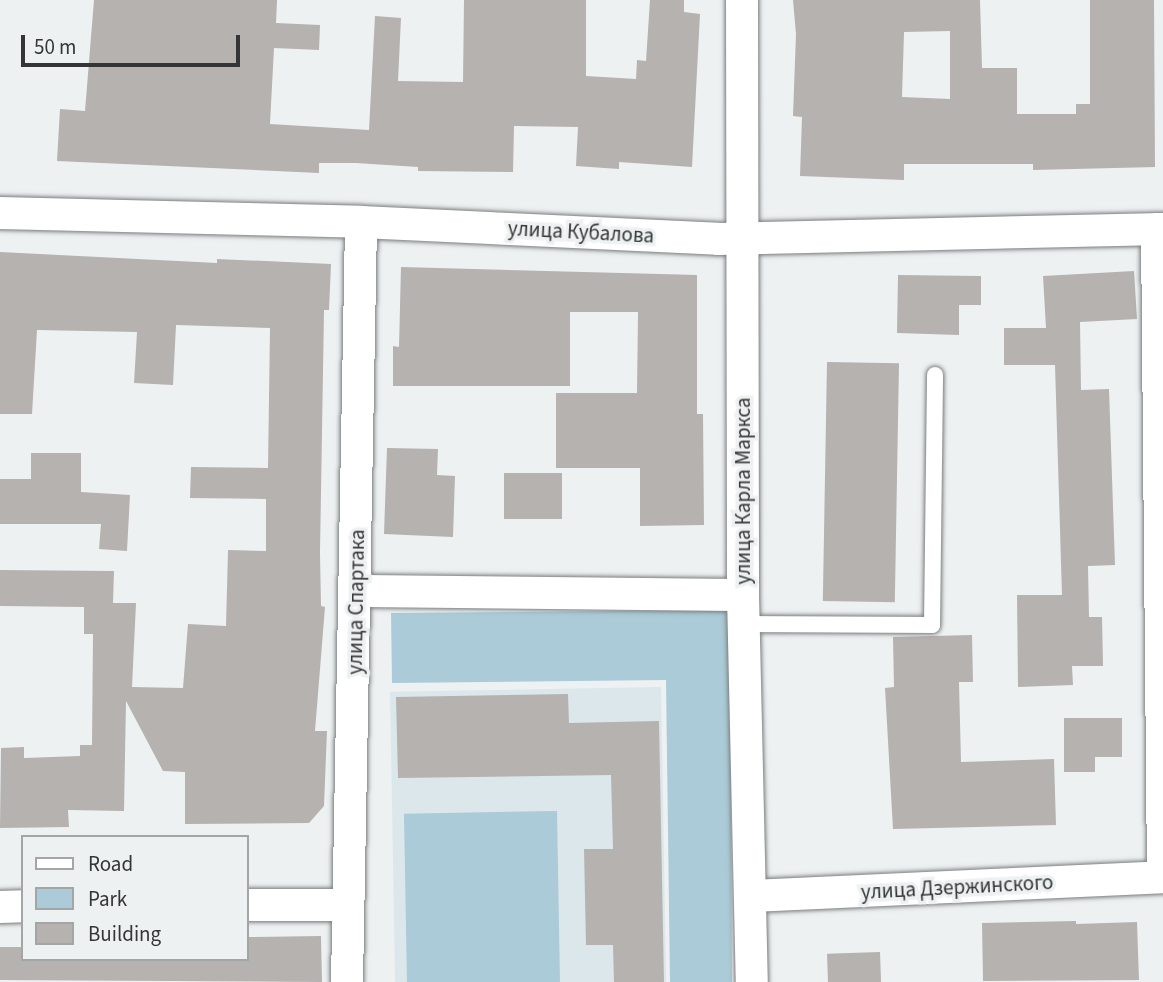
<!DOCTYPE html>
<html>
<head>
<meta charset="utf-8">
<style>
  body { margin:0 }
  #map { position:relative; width:1163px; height:982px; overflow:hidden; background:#edf1f2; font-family:"Source Sans 3",sans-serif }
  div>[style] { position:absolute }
  .built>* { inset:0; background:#dbe7eb; transform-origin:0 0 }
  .green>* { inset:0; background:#aacbd7; transform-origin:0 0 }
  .building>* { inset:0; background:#b5b2b0; transform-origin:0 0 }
  .roads { filter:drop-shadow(0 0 2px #7b7e7f) drop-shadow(0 0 2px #7b7e7f) }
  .service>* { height:16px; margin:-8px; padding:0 8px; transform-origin:8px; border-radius:8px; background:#fff }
  .minor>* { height:32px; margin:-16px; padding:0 16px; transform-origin:16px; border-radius:16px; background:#fff }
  span { translate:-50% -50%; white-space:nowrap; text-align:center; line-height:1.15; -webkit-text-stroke:7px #edf1f2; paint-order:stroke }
  .street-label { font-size:21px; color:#343536 }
  .legend { position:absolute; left:21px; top:835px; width:228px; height:126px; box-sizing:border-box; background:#edf1f2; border:2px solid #a3a6a7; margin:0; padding:9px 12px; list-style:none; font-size:21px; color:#343536 }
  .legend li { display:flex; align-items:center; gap:14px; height:35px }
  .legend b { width:35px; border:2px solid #a3a6a7 }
  .scale { position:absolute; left:21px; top:35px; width:219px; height:32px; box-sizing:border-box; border:4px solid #343536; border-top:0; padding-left:9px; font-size:21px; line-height:24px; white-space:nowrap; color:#343536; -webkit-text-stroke:5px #edf1f2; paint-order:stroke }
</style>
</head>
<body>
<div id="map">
  <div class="built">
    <div style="left:661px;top:687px;width:295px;height:271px;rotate:89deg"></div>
  </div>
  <div class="green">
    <div style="clip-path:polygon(730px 610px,732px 982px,670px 982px,666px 680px,392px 683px,391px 613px)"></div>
    <div style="left:557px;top:811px;width:171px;height:153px;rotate:89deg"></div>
  </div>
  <div class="building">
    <div style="clip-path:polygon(94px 0,277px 0,276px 23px,320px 25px,319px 50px,274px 48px,270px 124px,369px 130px,375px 16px,401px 18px,398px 81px,463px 82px,464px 0,586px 0,586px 76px,636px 79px,637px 60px,646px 61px,650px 0,684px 0,684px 12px,700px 14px,692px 167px,619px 162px,619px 169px,576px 166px,578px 127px,514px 126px,513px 172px,418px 171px,418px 167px,356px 163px,319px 163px,319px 173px,57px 161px,60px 109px,85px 111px)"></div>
    <div style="clip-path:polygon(evenodd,793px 0,980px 0,982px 68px,1017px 68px,1017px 114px,1076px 114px,1076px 104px,1090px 104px,1090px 0,1154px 0,1155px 167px,1033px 170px,1033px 164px,904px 164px,904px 180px,800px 176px,802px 117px,793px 116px,796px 34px,793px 0,950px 31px,950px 99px,902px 97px,904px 32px,950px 31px)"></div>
    <div style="clip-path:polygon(0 252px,217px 263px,217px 259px,331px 264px,329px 310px,324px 310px,320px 553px,321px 606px,325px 607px,315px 731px,327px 731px,324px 806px,309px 823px,185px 824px,185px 772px,163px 771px,126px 701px,124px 811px,68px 810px,69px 827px,0 828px,1px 748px,24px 747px,24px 758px,80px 756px,80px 745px,92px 745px,93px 634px,84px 634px,84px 607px,0 606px,0 570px,114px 571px,113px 603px,136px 603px,132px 687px,183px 688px,188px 624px,226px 626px,228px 550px,266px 551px,266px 499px,190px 498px,191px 467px,268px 468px,270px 328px,176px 325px,173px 385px,134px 383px,137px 332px,37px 330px,32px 414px,0 414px)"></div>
    <div style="clip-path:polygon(401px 267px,697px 275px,697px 414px,703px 414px,704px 525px,640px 526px,640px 468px,556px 468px,556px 393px,637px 393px,638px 312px,570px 312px,570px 386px,393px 386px,393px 346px,399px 347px)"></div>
    <div style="clip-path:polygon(1134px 271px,1137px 319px,1080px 322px,1081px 390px,1109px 389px,1115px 565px,1088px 566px,1089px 617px,1102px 617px,1103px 666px,1072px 666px,1073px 685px,1018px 687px,1017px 595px,1062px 595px,1055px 365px,1004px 365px,1004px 328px,1046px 328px,1043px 276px)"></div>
    <div style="clip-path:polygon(898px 275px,981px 276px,981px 305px,959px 305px,959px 335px,897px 333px)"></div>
    <div style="left:827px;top:362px;width:72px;height:239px;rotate:1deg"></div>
    <div style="clip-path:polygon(387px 448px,438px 449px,437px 475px,455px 476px,453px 537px,384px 534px)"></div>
    <div style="clip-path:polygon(31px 453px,81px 453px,81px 492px,130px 495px,127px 551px,99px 549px,101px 524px,0 524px,0 479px,31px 479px)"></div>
    <div style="left:504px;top:473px;width:58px;height:46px"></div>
    <div style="clip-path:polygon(972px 635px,973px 682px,959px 682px,961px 762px,1054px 759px,1056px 825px,893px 829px,885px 688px,894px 687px,893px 637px)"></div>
    <div style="clip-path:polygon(568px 694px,569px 723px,659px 721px,664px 982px,614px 982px,613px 945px,586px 945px,584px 849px,613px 849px,611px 775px,398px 778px,396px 697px)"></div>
    <div style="clip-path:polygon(1064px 718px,1122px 718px,1122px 757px,1095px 757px,1095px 772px,1064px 772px)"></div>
    <div style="clip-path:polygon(1076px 921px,1076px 924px,1137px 922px,1139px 980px,983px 981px,982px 923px)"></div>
    <div style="clip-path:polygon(321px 936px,322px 982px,0 980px,0 947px,23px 947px,23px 959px,247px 959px,247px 937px)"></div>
    <div style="left:880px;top:952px;width:30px;height:53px;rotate:88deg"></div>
  </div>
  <div class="roads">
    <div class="service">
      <div style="left:746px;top:624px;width:186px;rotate:0.3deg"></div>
      <div style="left:932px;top:625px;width:250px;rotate:-89.3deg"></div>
    </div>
    <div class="minor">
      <div style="left:742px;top:0;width:595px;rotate:89.9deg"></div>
      <div style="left:743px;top:595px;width:387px;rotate:88.7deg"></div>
      <div style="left:0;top:213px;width:361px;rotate:1.4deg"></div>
      <div style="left:361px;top:222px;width:357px;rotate:2.7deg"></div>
      <div style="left:718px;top:239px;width:445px;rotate:-1.3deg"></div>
      <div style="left:1157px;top:229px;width:643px;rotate:89.47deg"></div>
      <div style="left:357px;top:591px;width:386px;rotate:0.6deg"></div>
      <div style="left:751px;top:896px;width:412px;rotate:-2.6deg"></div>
      <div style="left:247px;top:905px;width:100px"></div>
      <div style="left:0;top:907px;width:23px;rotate:-2deg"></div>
      <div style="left:347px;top:982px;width:760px;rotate:-88.94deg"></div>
    </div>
  </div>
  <div class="street-label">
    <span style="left:581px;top:232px;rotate:3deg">улица Кубалова</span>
    <span style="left:743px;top:491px;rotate:-90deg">улица Карла Маркса</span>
    <span style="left:356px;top:602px;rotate:-89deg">улица Спартака</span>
    <span style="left:957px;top:887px;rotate:-3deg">улица Дзержинского</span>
  </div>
  <ul class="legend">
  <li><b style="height:9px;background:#fff"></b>Road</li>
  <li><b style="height:19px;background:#aacbd7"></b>Park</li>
  <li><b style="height:19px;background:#b5b2b0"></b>Building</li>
  </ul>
  <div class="scale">50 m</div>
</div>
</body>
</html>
